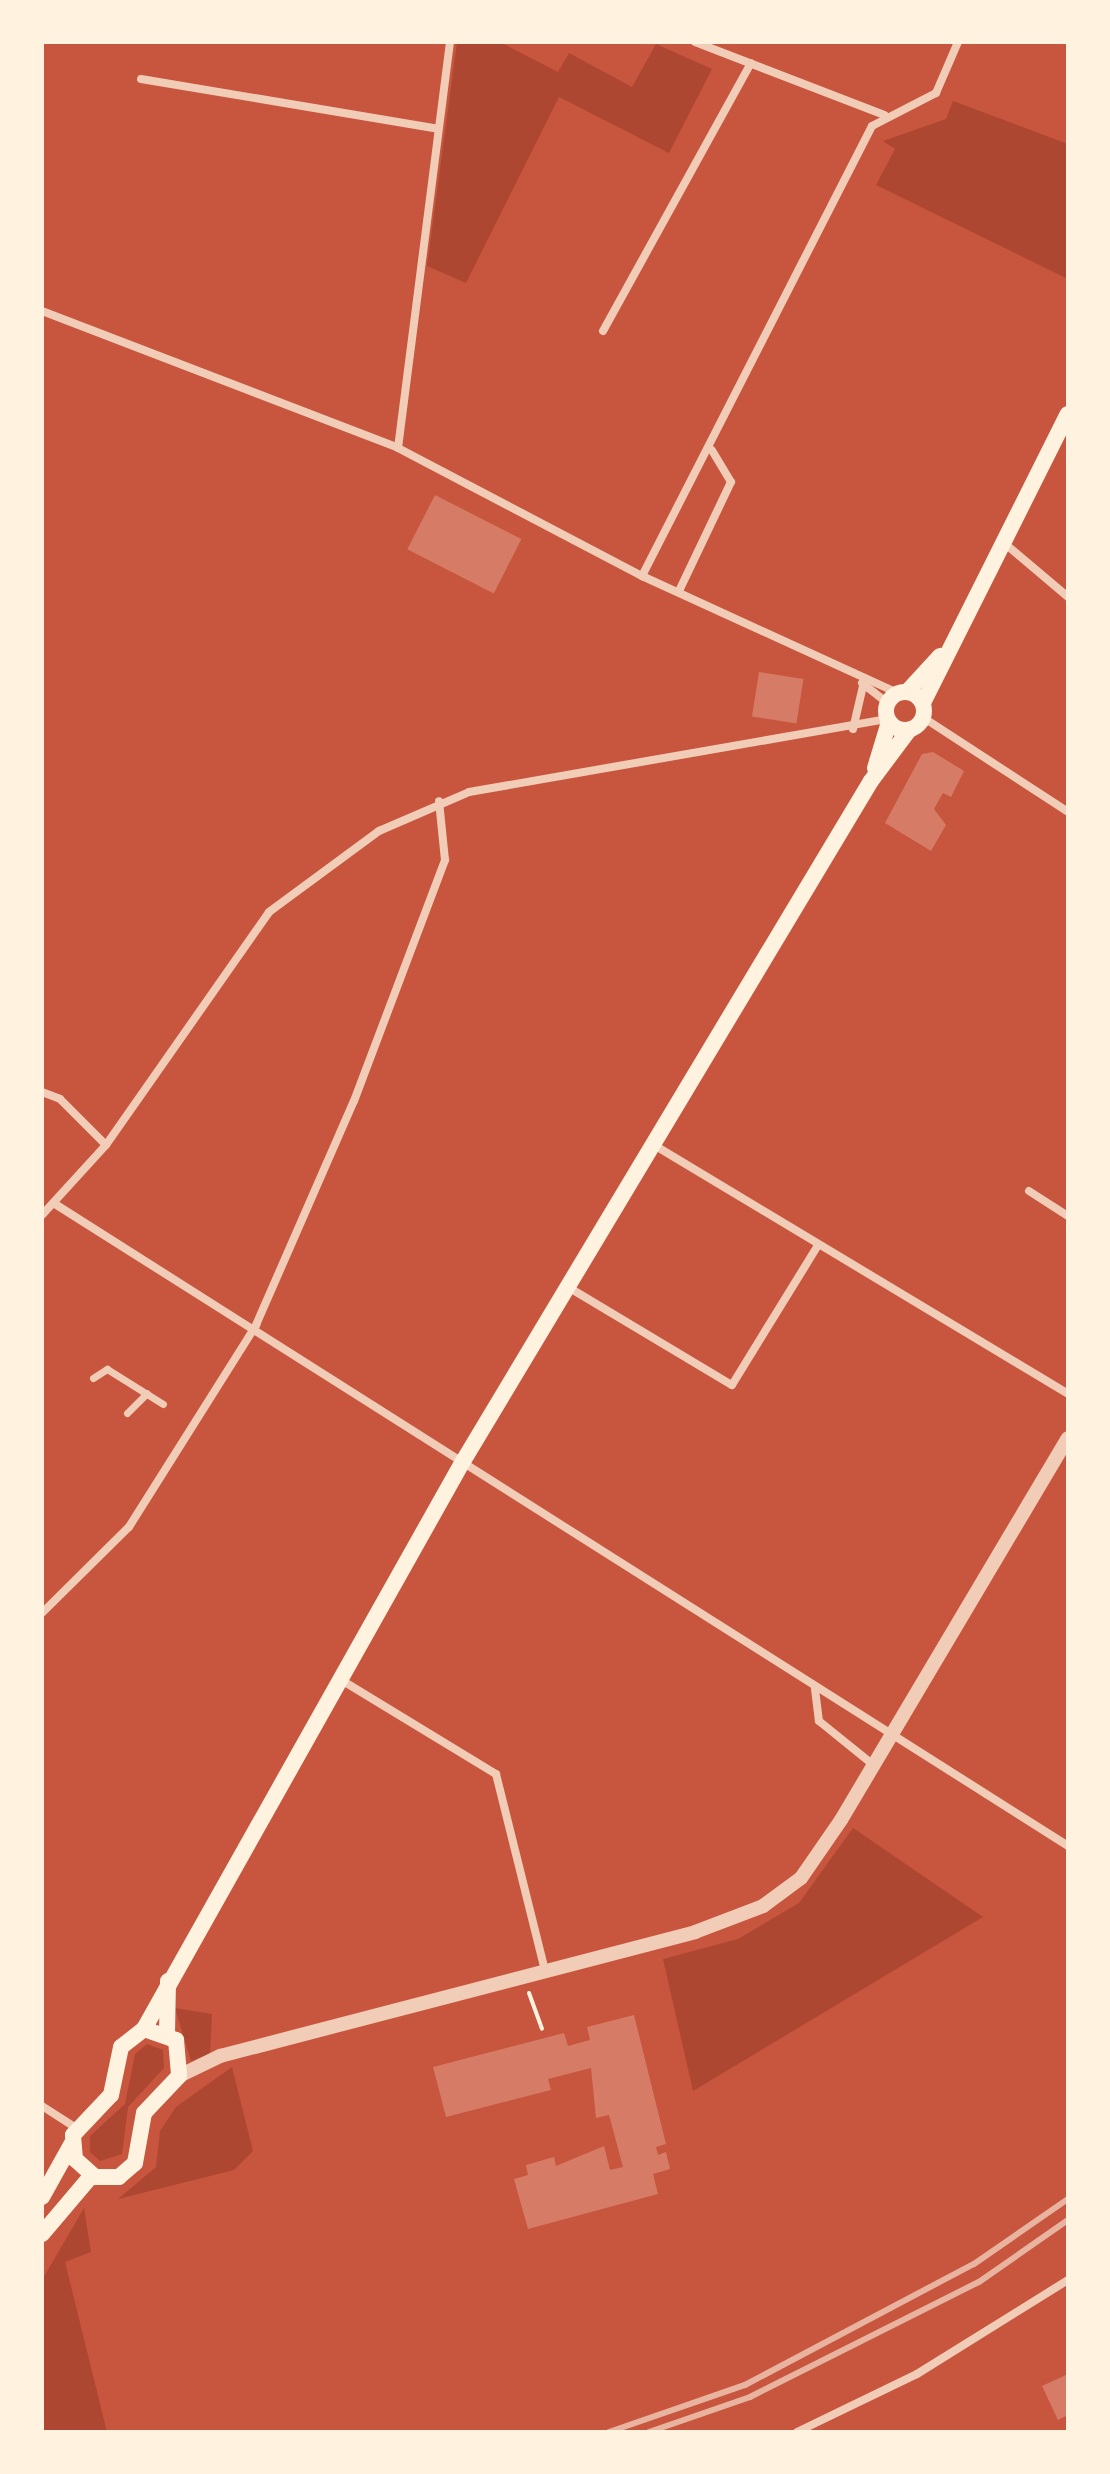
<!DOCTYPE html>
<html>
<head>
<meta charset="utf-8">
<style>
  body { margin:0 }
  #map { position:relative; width:1110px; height:2474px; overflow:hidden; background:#c8553d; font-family:Bitter,serif }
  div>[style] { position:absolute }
  .green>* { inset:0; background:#ae4732 }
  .building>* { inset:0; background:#d67c66; transform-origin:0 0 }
  .path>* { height:4px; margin:-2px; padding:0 2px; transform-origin:2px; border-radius:2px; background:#fff3e0 }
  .pedestrian>* { height:7px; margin:-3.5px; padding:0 3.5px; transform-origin:3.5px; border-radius:3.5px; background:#f1ccb7 }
  .minor>* { height:8px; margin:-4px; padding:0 4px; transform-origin:4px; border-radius:4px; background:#f1ccb7 }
  .tertiary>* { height:14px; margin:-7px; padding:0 7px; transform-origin:7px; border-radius:7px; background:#f1ccb7 }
  .secondary>* { height:16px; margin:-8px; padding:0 8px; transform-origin:8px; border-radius:8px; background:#fff3e0 }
  .secondary>.ring { margin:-8px; padding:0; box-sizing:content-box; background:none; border:16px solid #fff3e0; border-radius:50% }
  .rail>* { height:6px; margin:-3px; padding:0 3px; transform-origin:3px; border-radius:3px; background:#e9b49f }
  span { translate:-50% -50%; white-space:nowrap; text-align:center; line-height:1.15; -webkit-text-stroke:8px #fff3e0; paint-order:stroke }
  .frame { position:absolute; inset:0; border:44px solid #fff3e0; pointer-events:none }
</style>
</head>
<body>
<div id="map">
  <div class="green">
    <div style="clip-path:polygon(457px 42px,500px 42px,558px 72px,569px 53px,632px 87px,656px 44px,712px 69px,669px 153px,559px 97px,466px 283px,427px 266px)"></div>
    <div style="clip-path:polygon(953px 101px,1068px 144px,1068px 279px,876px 185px,895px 149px,883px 141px,946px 119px)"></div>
    <div style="clip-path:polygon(853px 1828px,983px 1917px,693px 2091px,663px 1959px,738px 1939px,799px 1903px)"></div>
    <div style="clip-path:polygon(175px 2008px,212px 2014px,210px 2054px,191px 2061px)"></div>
    <div style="clip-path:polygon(147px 2044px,163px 2050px,164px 2068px,128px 2107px,122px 2154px,100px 2161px,90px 2152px,90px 2136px,125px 2104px,135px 2054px)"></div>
    <div style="clip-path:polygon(232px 2067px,253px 2151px,234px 2170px,118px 2199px,156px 2167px,160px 2131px,176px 2107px)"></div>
    <div style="clip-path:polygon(84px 2208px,91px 2252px,65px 2262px,107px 2432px,42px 2432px,42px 2280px)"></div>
  </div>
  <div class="building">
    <div style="left:435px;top:495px;width:97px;height:61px;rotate:27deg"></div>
    <div style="left:759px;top:672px;width:45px;height:45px;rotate:9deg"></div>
    <div style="clip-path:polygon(933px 752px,964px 771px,951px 797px,943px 793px,934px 809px,946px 825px,931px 851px,885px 823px,922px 754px)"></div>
    <div style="clip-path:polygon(634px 2015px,666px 2144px,656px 2147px,658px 2155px,666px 2152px,670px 2169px,653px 2174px,658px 2194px,528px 2229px,514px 2179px,528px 2175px,526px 2165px,554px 2157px,556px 2166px,604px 2146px,610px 2170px,623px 2167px,609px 2115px,596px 2118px,591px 2068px,548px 2079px,551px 2090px,446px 2117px,433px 2067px,564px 2033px,568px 2046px,590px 2040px,587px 2027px)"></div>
    <div style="clip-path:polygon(1068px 2374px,1068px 2415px,1058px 2420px,1042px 2386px)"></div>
  </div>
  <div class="path">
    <div style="left:529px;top:1993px;width:38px;rotate:70deg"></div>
  </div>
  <div class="pedestrian">
    <div style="left:93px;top:1378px;width:17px;rotate:-33deg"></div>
    <div style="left:107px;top:1369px;width:66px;rotate:32deg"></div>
    <div style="left:127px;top:1413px;width:28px;rotate:-45deg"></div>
  </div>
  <div class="minor">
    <div style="left:695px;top:42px;width:203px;rotate:21.1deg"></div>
    <div style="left:141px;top:79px;width:298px;rotate:9.5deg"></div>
    <div style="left:42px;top:311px;width:381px;rotate:21deg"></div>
    <div style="left:398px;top:448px;width:276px;rotate:27.7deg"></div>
    <div style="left:642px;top:576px;width:281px;rotate:24.6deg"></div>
    <div style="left:603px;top:331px;width:306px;rotate:-61.1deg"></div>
    <div style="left:398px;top:448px;width:409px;rotate:-82.7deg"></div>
    <div style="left:1003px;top:542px;width:85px;rotate:40.2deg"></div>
    <div style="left:642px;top:576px;width:505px;rotate:-62.93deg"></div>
    <div style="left:872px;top:126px;width:72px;rotate:-27.3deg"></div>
    <div style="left:936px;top:93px;width:56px;rotate:-66.7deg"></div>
    <div style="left:679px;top:591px;width:121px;rotate:-64.5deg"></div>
    <div style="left:731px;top:482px;width:37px;rotate:-121deg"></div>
    <div style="left:862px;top:683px;width:33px;rotate:38deg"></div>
    <div style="left:924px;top:718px;width:172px;rotate:33.1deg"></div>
    <div style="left:853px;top:729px;width:44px;rotate:-76.9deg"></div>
    <div style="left:42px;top:1092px;width:19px;rotate:21deg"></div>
    <div style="left:60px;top:1099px;width:65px;rotate:45deg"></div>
    <div style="left:654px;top:1145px;width:483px;rotate:31deg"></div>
    <div style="left:1029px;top:1191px;width:46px;rotate:32.7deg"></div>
    <div style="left:55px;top:1204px;width:1199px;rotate:32.36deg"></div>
    <div style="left:42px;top:1215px;width:95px;rotate:-47.6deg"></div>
    <div style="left:106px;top:1145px;width:284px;rotate:-55deg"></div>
    <div style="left:269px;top:912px;width:137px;rotate:-36.4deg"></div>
    <div style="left:379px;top:831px;width:98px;rotate:-23.4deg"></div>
    <div style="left:469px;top:792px;width:425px;rotate:-9.9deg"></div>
    <div style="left:568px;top:1287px;width:191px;rotate:30.9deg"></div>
    <div style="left:732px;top:1385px;width:162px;rotate:-58.4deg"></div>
    <div style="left:42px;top:1613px;width:122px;rotate:-44.7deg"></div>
    <div style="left:129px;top:1527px;width:239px;rotate:-57.8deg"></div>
    <div style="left:256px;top:1325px;width:244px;rotate:-66.4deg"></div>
    <div style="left:354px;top:1101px;width:258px;rotate:-69.3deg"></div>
    <div style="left:445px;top:860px;width:59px;rotate:-95.8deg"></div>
    <div style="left:338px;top:1678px;width:185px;rotate:31.3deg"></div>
    <div style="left:496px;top:1774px;width:202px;rotate:76deg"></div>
    <div style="left:815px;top:1689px;width:32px;rotate:83deg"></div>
    <div style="left:819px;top:1721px;width:67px;rotate:38.9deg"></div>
    <div style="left:42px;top:2106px;width:40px;rotate:32.9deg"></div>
    <div style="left:797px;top:2432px;width:133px;rotate:-25.8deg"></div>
    <div style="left:917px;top:2374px;width:178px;rotate:-31.9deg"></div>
  </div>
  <div class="tertiary">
    <div style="left:179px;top:2076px;width:46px;rotate:-26deg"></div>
    <div style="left:220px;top:2056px;width:491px;rotate:-14.6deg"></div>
    <div style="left:695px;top:1932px;width:73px;rotate:-20.9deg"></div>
    <div style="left:763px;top:1906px;width:47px;rotate:-36.4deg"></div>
    <div style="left:801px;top:1878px;width:70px;rotate:-55.4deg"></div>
    <div style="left:841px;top:1820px;width:444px;rotate:-59.3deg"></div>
  </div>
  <div class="secondary">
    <div class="ring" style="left:886px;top:692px;width:22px;height:22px"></div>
    <div style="left:907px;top:692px;width:49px;rotate:-47.5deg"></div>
    <div style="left:923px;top:703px;width:323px;rotate:-63.4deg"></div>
    <div style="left:875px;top:768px;width:48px;rotate:-73.1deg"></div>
    <div style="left:144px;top:2029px;width:649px;rotate:-60.67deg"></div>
    <div style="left:462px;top:1463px;width:795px;rotate:-59.05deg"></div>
    <div style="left:871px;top:781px;width:64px;rotate:-53.3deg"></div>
    <div style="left:144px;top:2029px;width:34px;rotate:19deg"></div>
    <div style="left:176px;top:2040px;width:36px;rotate:85deg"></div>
    <div style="left:179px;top:2076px;width:51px;rotate:133.4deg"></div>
    <div style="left:144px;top:2113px;width:51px;rotate:100.2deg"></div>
    <div style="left:135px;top:2163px;width:21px;rotate:139deg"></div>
    <div style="left:119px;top:2177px;width:24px;rotate:180deg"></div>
    <div style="left:95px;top:2177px;width:27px;rotate:-138deg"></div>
    <div style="left:75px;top:2159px;width:24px;rotate:-95deg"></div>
    <div style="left:73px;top:2135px;width:55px;rotate:-46.5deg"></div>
    <div style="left:111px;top:2095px;width:49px;rotate:-78.2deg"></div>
    <div style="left:121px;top:2047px;width:29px;rotate:-38deg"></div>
    <div style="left:167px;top:2033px;width:52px;rotate:-88.9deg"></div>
    <div style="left:42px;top:2197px;width:62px;rotate:-60.9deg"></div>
    <div style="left:42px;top:2234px;width:77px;rotate:-49.7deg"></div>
  </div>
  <div class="rail">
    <div style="left:609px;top:2432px;width:144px;rotate:-19.1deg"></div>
    <div style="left:745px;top:2385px;width:259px;rotate:-27.9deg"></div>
    <div style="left:974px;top:2264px;width:114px;rotate:-34.7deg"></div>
    <div style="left:649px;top:2432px;width:107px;rotate:-19.1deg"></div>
    <div style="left:750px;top:2397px;width:256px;rotate:-26.7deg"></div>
    <div style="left:979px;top:2282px;width:108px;rotate:-34.9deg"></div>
  </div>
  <div class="frame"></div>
</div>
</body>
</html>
